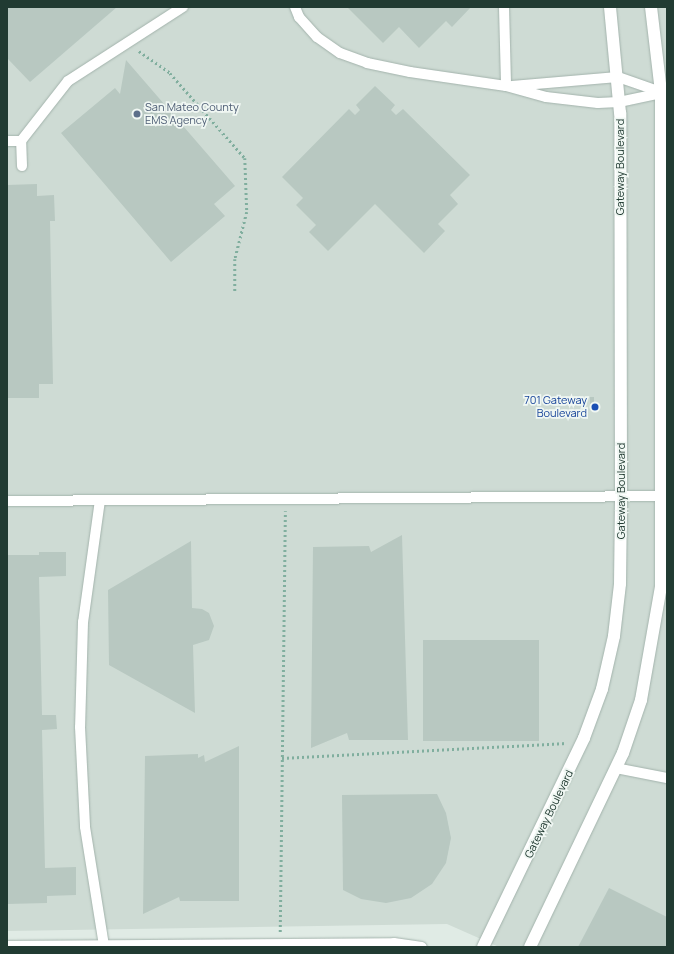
<!DOCTYPE html>
<html>
<head>
<meta charset="utf-8">
<style>
  body { margin:0 }
  #map { position:relative; width:674px; height:954px; overflow:hidden; background:#e0ebe5; font-family:Manrope,sans-serif }
  div>[style] { position:absolute }
  .built>* { inset:0; background:#cedbd4 }
  .building>* { inset:0; background:#b8c8c1; transform-origin:0 0 }
  .path>* { height:2.5px; margin-top:-1.25px; transform-origin:0; background:repeating-linear-gradient(90deg,#80ae9e 0 2px,transparent 0 5px) }
  .roads { filter:drop-shadow(0 0 1px #a3b3ac) drop-shadow(0 0 1px #a3b3ac) }
  .lane>* { height:10px; margin:-5px; padding:0 5px; transform-origin:5px; border-radius:5px; background:#fff }
  .secondary>* { height:12px; margin:-6px; padding:0 6px; transform-origin:6px; border-radius:6px; background:#fff }
  .dots>* { width:11px; height:11px; translate:-50% -50%; box-sizing:border-box; border:2px solid #f0f7f3; border-radius:50% }
  span { translate:-50% -50%; white-space:nowrap; text-align:center; line-height:1.15; -webkit-text-stroke:3.5px #f0f7f3; paint-order:stroke }
  .service-label { font-size:11px; color:#4e5e75 }
  .left { translate:0 -50%; text-align:left }
  .street-label { font-size:11px; color:#213b32 }
  .transit-label { font-size:11px; color:#164399 }
  .right { translate:-100% -50%; text-align:right }
  .frame { position:absolute; inset:0; border:8px solid #213b32; pointer-events:none }
</style>
</head>
<body>
<div id="map">
  <div class="built">
    <div style="clip-path:polygon(7px 7px,667px 7px,667px 947px,499px 947px,447px 924px,7px 931px)"></div>
  </div>
  <div class="building">
    <div style="clip-path:polygon(7px 7px,117px 7px,30px 82px,7px 58px)"></div>
    <div style="clip-path:polygon(347px 7px,471px 7px,452px 27px,446px 21px,419px 48px,399px 27px,383px 43px)"></div>
    <div style="clip-path:polygon(126px 60px,235px 186px,214px 204px,225px 216px,171px 262px,61px 133px,115px 88px,120px 94px)"></div>
    <div style="clip-path:polygon(375px 86px,395px 105px,391px 110px,396px 115px,403px 109px,470px 175px,450px 195px,458px 204px,438px 224px,445px 231px,424px 253px,375px 204px,328px 251px,309px 232px,316px 225px,296px 205px,303px 198px,282px 177px,349px 109px,355px 115px,360px 110px,356px 105px)"></div>
    <div style="clip-path:polygon(37px 184px,37px 196px,54px 195px,55px 221px,50px 221px,53px 384px,39px 384px,39px 398px,7px 398px,7px 185px)"></div>
    <div style="left:590px;top:397px;width:4px;height:11px"></div>
    <div style="clip-path:polygon(402px 535px,408px 740px,349px 740px,347px 733px,311px 748px,313px 547px,369px 546px,371px 552px)"></div>
    <div style="clip-path:polygon(191px 541px,192px 608px,202px 609px,209px 613px,214px 626px,209px 640px,193px 645px,195px 713px,109px 665px,108px 590px)"></div>
    <div style="clip-path:polygon(39px 552px,66px 552px,66px 576px,39px 577px,42px 715px,56px 715px,57px 729px,42px 730px,45px 868px,76px 867px,76px 895px,47px 896px,47px 903px,7px 904px,7px 555px,39px 555px)"></div>
    <div style="left:423px;top:640px;width:116px;height:101px"></div>
    <div style="clip-path:polygon(239px 746px,239px 901px,180px 901px,179px 897px,143px 914px,145px 756px,198px 754px,198px 758px,204px 755px,205px 762px)"></div>
    <div style="clip-path:polygon(437px 794px,446px 813px,451px 838px,446px 863px,432px 884px,411px 898px,386px 903px,361px 899px,343px 890px,342px 795px)"></div>
    <div style="clip-path:polygon(609px 888px,667px 917px,667px 947px,578px 947px)"></div>
  </div>
  <div class="path">
    <div style="left:139px;top:51px;width:38px;rotate:35deg"></div>
    <div style="left:170px;top:73px;width:113px;rotate:48.6deg"></div>
    <div style="left:245px;top:158px;width:54px;rotate:87.9deg"></div>
    <div style="left:247px;top:212px;width:49px;rotate:104.3deg"></div>
    <div style="left:235px;top:259px;width:32px;rotate:90deg"></div>
    <div style="left:282px;top:758px;width:285px;rotate:-3deg"></div>
    <div style="left:280px;top:932px;width:421px;rotate:-89.3deg"></div>
  </div>
  <div class="roads">
    <div class="lane">
      <div style="left:295px;top:7px;width:11px;rotate:68deg"></div>
      <div style="left:299px;top:17px;width:27px;rotate:48deg"></div>
      <div style="left:317px;top:37px;width:28px;rotate:35deg"></div>
      <div style="left:340px;top:53px;width:29px;rotate:20deg"></div>
      <div style="left:367px;top:63px;width:44px;rotate:11.8deg"></div>
      <div style="left:410px;top:72px;width:97px;rotate:8.3deg"></div>
      <div style="left:506px;top:86px;width:41px;rotate:15.4deg"></div>
      <div style="left:546px;top:97px;width:52px;rotate:6.6deg"></div>
      <div style="left:598px;top:103px;width:21px;rotate:-3deg"></div>
      <div style="left:619px;top:102px;width:49px;rotate:-11.8deg"></div>
      <div style="left:504px;top:7px;width:79px;rotate:88.5deg"></div>
      <div style="left:512px;top:86px;width:106px;rotate:-4.9deg"></div>
      <div style="left:618px;top:77px;width:46px;rotate:19.2deg"></div>
      <div style="left:7px;top:141px;width:14px"></div>
      <div style="left:22px;top:166px;width:25px;rotate:-92deg"></div>
      <div style="left:21px;top:141px;width:76px;rotate:-51.9deg"></div>
      <div style="left:68px;top:81px;width:137px;rotate:-32.8deg"></div>
      <div style="left:100px;top:500px;width:123px;rotate:97.9deg"></div>
      <div style="left:83px;top:622px;width:105px;rotate:91.6deg"></div>
      <div style="left:80px;top:727px;width:100px;rotate:87.1deg"></div>
      <div style="left:85px;top:827px;width:120px;rotate:80.9deg"></div>
      <div style="left:7px;top:501px;width:660px;rotate:-0.43deg"></div>
      <div style="left:616px;top:768px;width:52px;rotate:11.1deg"></div>
      <div style="left:7px;top:946px;width:387px;rotate:-0.4deg"></div>
      <div style="left:394px;top:943px;width:28px;rotate:8deg"></div>
    </div>
    <div class="secondary">
      <div style="left:483px;top:947px;width:232px;rotate:-64.2deg"></div>
      <div style="left:584px;top:738px;width:52px;rotate:-69.8deg"></div>
      <div style="left:602px;top:689px;width:54px;rotate:-77.2deg"></div>
      <div style="left:614px;top:636px;width:52px;rotate:-83.4deg"></div>
      <div style="left:620px;top:584px;width:88px;rotate:-89.3deg"></div>
      <div style="left:621px;top:496px;width:383px;rotate:-90.1deg"></div>
      <div style="left:620px;top:113px;width:106px;rotate:-95.4deg"></div>
      <div style="left:530px;top:947px;width:215px;rotate:-64.4deg"></div>
      <div style="left:623px;top:753px;width:56px;rotate:-71.2deg"></div>
      <div style="left:641px;top:700px;width:115px;rotate:-80deg"></div>
      <div style="left:661px;top:587px;width:495px;rotate:-90deg"></div>
      <div style="left:661px;top:92px;width:86px;rotate:-96.7deg"></div>
    </div>
  </div>
  <div class="dots">
    <div style="left:137px;top:114px;background:#5c6f8a"></div>
    <div style="left:595px;top:407px;background:#1a4fb4"></div>
  </div>
  <div class="service-label">
    <span class="left" style="left:145px;top:114px">San Mateo County<br>EMS Agency</span>
  </div>
  <div class="street-label">
    <span style="left:620px;top:167px;rotate:-90deg">Gateway Boulevard</span>
    <span style="left:621px;top:491px;rotate:-90deg">Gateway Boulevard</span>
    <span style="left:549px;top:814px;rotate:-64deg">Gateway Boulevard</span>
  </div>
  <div class="transit-label">
    <span class="right" style="left:587px;top:407px">701 Gateway<br>Boulevard</span>
  </div>
  <div class="frame"></div>
</div>
</body>
</html>
